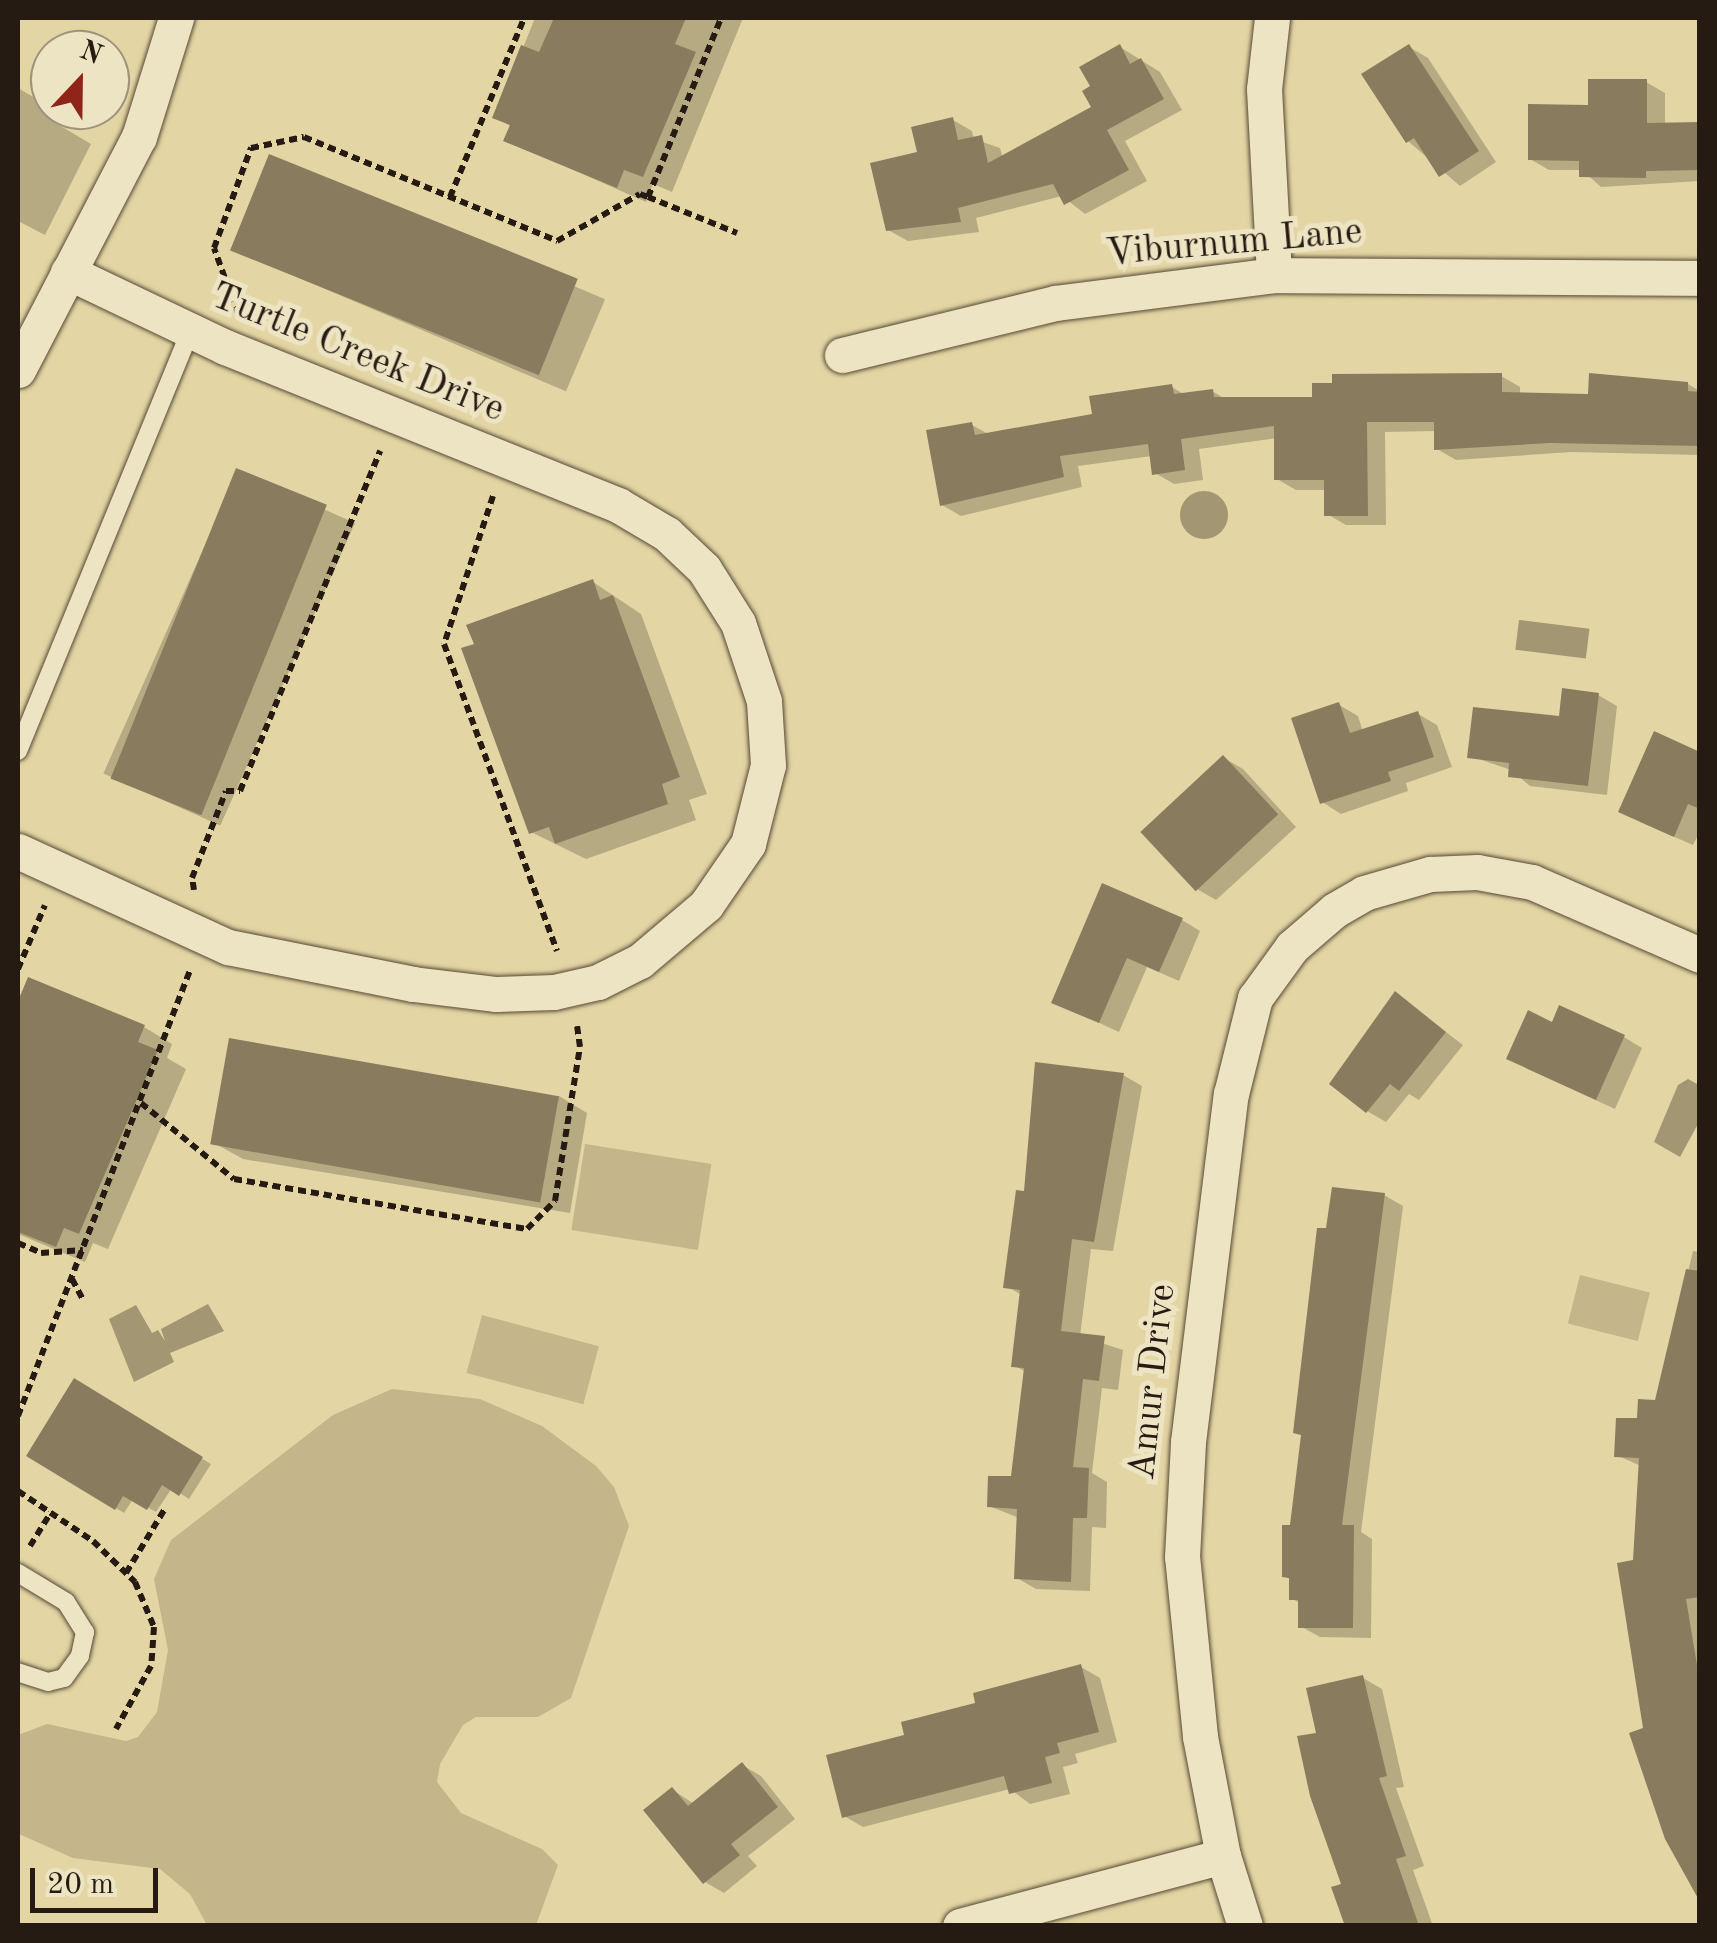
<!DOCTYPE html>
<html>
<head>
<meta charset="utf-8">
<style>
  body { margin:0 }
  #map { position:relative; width:1717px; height:1943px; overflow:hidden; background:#e4d5a4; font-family:"Old Standard TT",serif }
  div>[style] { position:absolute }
  .green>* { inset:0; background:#c4b58b; transform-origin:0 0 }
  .water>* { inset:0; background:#a39672; transform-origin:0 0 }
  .round { border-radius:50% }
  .shadow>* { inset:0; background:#0003; transform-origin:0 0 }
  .building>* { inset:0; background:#897c5e; transform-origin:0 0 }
  .path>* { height:6px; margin-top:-3px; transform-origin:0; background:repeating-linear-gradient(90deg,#261b12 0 8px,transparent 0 13px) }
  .roads { filter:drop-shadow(0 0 2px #564a36) drop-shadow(0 0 2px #564a36) }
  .lane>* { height:18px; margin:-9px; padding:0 9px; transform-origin:9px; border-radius:9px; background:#ede4c4 }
  .street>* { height:35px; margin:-17.5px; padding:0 17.5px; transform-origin:17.5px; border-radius:17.5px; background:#ede4c4 }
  span { translate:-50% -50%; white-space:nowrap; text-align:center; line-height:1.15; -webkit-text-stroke:10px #ede4c4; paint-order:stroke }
  .street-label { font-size:38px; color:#261b12 }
  .frame { position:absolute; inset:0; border:20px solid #261b12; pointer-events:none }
  .north { position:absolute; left:30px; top:30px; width:100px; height:100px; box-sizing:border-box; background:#ede4c4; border:2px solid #9d947d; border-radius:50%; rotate:22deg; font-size:28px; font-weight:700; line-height:40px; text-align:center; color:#261b12 }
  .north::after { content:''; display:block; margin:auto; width:35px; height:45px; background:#8f2418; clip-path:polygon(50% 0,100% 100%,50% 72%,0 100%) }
  .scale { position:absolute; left:30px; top:1868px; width:128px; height:45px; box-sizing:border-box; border:5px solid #261b12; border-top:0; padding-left:12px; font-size:30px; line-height:35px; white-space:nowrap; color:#261b12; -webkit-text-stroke:8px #ede4c4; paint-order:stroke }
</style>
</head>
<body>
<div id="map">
  <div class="green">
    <div style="left:585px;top:1144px;width:128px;height:87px;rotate:9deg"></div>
    <div style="left:1580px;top:1275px;width:72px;height:50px;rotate:14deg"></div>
    <div style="left:482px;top:1315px;width:121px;height:60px;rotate:15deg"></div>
    <div style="clip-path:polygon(392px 1389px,480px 1399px,542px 1426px,596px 1466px,614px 1487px,629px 1526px,571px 1698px,538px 1717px,476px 1717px,463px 1725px,440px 1764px,437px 1782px,461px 1813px,542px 1849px,558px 1865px,536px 1925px,207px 1925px,190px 1894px,160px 1869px,73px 1858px,19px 1834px,18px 1735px,47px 1724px,126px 1741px,138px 1737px,157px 1712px,168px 1650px,154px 1579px,171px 1540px,333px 1415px)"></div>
  </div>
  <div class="water">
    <div class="round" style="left:1180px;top:491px;width:48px;height:48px"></div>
    <div style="left:1519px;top:620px;width:71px;height:30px;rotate:7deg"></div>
    <div style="clip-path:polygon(1688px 1079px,1699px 1085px,1699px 1122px,1680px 1157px,1654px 1142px,1678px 1085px)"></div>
    <div style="clip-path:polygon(208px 1304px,224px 1331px,170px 1353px,174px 1362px,134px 1382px,109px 1319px,136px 1305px,152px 1333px,158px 1330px,165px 1341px,161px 1329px)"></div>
  </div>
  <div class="shadow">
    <div style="clip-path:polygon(535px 18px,743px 18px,672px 192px,653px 184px,646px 202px,506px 140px,512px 127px,495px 117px)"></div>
    <div style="clip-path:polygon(1120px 47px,1160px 72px,1182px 110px,1125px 141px,1147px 181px,1085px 214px,1062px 196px,976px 218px,979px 232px,908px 241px,888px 230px,920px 154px,953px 120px,972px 131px,974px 139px,1000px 148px,1003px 158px,1094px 108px,1094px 87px)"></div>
    <div style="clip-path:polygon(1409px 47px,1428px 58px,1496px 162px,1460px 186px,1408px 141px)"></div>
    <div style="clip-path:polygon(1646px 82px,1665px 93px,1665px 125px,1700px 125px,1700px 181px,1601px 187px,1582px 170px,1549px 170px,1530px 159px,1590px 108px)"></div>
    <div style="clip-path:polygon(18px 88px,59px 112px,54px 122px,91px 144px,45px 235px,18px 221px)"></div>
    <div style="left:270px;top:157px;width:364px;height:100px;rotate:23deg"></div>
    <div style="clip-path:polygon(1591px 375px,1688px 384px,1700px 391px,1700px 455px,1571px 452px,1456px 460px,1437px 449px,1437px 431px,1385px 432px,1386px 525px,1346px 525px,1327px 514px,1327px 490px,1296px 490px,1277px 479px,1277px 438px,1199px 449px,1203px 480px,1174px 484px,1155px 473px,1152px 456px,1078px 466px,1082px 487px,961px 516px,942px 505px,972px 425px,990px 435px,1094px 416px,1172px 387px,1185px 395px,1212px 391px,1227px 400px,1314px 399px,1501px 376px,1520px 387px,1520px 395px,1590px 397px)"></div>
    <div style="left:238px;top:471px;width:128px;height:331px;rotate:24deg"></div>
    <div style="clip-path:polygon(593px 582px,641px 614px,707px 794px,689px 800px,696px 820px,586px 859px,531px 832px,477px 645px)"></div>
    <div style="clip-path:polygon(1598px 695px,1617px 706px,1607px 795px,1530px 786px,1511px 770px,1470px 756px,1561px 719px)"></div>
    <div style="clip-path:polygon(1339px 705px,1358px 716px,1363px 732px,1418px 714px,1437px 725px,1452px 767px,1406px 783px,1408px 791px,1341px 814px,1322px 802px)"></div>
    <div style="clip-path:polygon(1700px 754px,1700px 831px,1693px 845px,1640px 822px)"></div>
    <div style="clip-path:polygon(1224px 758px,1243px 769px,1296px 827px,1216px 900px,1197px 889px)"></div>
    <div style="clip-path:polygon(1182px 920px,1200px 931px,1179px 981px,1147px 967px,1119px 1032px,1054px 1002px)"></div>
    <div style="clip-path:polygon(1396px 994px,1463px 1045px,1419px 1100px,1409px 1094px,1386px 1122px,1367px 1111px)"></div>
    <div style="clip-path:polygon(18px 996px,144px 1027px,172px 1044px,167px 1058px,186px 1069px,108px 1249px,93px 1243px,85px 1262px,18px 1234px)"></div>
    <div style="clip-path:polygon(1554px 1025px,1624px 1037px,1642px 1048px,1615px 1109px,1528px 1069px)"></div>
    <div style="clip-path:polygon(1123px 1075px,1142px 1086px,1113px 1251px,1091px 1249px,1080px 1336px,1123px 1350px,1118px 1390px,1102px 1388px,1092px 1473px,1107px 1482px,1106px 1528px,1092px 1527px,1090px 1591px,1036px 1589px,1017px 1578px,1019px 1518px,989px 1506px,1013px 1479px,1026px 1372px,1013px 1365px,1022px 1295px,1006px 1286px,1026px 1194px)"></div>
    <div style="clip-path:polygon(559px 1096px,587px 1113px,570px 1213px,243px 1159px,214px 1143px)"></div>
    <div style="clip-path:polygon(1384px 1195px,1403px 1206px,1361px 1532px,1372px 1539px,1371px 1638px,1320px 1637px,1300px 1626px,1301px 1604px,1291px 1598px,1292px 1580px,1284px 1576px,1328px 1231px)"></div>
    <div style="clip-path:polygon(1693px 1251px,1700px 1252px,1700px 1897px,1645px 1730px,1636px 1563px,1641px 1466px,1616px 1455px,1657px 1402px)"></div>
    <div style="clip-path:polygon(74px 1382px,211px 1464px,189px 1499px,172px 1488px,156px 1512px,133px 1499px,124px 1513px,29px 1456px)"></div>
    <div style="clip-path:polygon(1081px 1667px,1100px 1678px,1117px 1742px,1075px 1754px,1078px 1763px,1063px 1767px,1070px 1794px,1030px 1804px,1010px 1789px,863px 1827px,844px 1816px,907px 1737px)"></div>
    <div style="clip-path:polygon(1363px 1678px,1382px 1689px,1404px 1787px,1396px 1788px,1424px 1866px,1413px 1870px,1433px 1926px,1351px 1926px,1319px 1734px)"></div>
    <div style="clip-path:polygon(742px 1765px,761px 1776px,795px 1819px,748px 1856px,757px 1866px,724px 1893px,705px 1882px,673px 1790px,694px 1804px)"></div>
  </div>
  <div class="building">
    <div style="clip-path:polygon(554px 18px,686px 18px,675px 44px,696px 52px,643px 177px,624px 170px,617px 188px,503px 141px,510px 125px,492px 118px,521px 45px,539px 52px)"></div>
    <div style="clip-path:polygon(1120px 44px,1130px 64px,1141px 58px,1164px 99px,1107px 130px,1129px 170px,1064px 205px,1053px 184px,958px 208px,961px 222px,886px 231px,870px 163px,917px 152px,911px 127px,953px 117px,958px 140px,982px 135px,988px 163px,1091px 107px,1082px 91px,1090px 86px,1079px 67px)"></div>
    <div style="clip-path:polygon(1409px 44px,1479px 151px,1439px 177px,1414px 138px,1406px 143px,1361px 74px)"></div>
    <div style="clip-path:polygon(1588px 79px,1647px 79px,1647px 123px,1700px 122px,1700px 170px,1646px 171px,1646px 178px,1579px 177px,1579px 161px,1528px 160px,1528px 104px,1588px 105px)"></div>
    <div style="left:269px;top:154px;width:333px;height:104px;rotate:22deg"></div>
    <div style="clip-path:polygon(1502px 373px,1502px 392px,1588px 394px,1589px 373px,1688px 382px,1688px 391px,1700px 392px,1700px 446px,1550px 443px,1434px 450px,1434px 422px,1367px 422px,1368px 516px,1324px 516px,1324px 480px,1274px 480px,1274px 426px,1181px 439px,1185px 470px,1152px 475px,1148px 444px,1060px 456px,1064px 477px,940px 506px,926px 430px,972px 422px,975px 435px,1092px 414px,1089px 396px,1172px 384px,1174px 394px,1213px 389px,1214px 397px,1312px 397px,1312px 383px,1332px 383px,1332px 374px)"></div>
    <div style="left:236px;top:468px;width:98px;height:335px;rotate:22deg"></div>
    <div style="clip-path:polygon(593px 579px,600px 600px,613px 595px,680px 777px,662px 784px,668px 804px,555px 844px,549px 827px,529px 834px,461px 648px,474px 644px,466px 625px)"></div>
    <div style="clip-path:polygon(1562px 688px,1599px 693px,1588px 786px,1508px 777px,1509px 763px,1467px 758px,1473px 707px,1559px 716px)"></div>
    <div style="clip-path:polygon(1339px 702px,1350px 733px,1418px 711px,1434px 757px,1388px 772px,1391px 781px,1320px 804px,1291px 718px)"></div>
    <div style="clip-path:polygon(1654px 731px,1700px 752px,1700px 809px,1688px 804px,1674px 837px,1618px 812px)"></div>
    <div style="left:1223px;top:755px;width:81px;height:113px;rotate:47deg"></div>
    <div style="clip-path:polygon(1102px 883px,1183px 918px,1159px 972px,1127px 958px,1099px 1023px,1051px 1003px)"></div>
    <div style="clip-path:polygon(28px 977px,145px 1025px,138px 1042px,158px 1050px,79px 1234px,64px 1228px,56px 1247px,18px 1232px,18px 1001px)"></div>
    <div style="clip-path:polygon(1395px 991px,1446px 1032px,1399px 1091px,1390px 1084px,1366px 1113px,1329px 1084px)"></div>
    <div style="clip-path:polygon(1559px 1005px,1625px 1035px,1596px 1100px,1506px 1059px,1528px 1010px,1552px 1022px)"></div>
    <div style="left:229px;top:1038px;width:335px;height:108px;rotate:10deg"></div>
    <div style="clip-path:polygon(1035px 1062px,1124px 1073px,1094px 1242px,1072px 1239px,1061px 1331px,1105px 1336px,1099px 1381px,1083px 1379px,1073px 1467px,1089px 1468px,1087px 1518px,1073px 1518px,1071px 1582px,1014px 1579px,1017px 1509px,987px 1507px,988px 1476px,1011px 1476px,1024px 1368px,1011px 1367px,1020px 1290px,1003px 1288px,1016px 1190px,1024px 1191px)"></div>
    <div style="clip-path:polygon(1332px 1187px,1385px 1193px,1342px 1525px,1354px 1525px,1353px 1628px,1298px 1628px,1298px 1600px,1289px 1600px,1289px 1578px,1282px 1577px,1282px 1525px,1290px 1525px,1301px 1435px,1293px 1433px,1317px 1228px,1326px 1228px)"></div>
    <div style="clip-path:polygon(1686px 1269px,1700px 1271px,1700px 1597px,1686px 1599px,1700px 1683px,1700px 1902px,1665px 1839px,1629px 1733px,1643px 1728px,1617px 1563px,1633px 1560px,1639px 1458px,1614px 1457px,1616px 1418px,1637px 1418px,1638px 1399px,1655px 1400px)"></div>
    <div style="clip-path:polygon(74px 1378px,203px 1457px,179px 1496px,162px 1485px,147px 1510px,123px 1496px,115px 1510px,26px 1456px)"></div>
    <div style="clip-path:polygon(1081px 1664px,1099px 1732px,1057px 1743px,1060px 1753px,1045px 1757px,1052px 1783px,1009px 1794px,1004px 1776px,842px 1818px,826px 1755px,904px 1735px,901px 1722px,975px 1703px,973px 1693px)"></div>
    <div style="clip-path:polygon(1363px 1675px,1387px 1776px,1379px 1778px,1406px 1856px,1396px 1859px,1419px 1926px,1345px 1926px,1331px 1887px,1341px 1884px,1310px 1796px,1297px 1736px,1316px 1733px,1306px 1688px)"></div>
    <div style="clip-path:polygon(742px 1762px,778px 1807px,731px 1844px,740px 1855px,703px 1884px,643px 1810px,672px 1787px,688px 1806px)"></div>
  </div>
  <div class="path">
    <div style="left:450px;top:197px;width:194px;rotate:-67.5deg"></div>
    <div style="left:648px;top:197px;width:96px;rotate:22deg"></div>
    <div style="left:238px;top:314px;width:70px;rotate:-110deg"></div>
    <div style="left:214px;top:248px;width:107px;rotate:-69.7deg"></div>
    <div style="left:251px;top:148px;width:54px;rotate:-11.7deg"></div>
    <div style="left:304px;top:137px;width:274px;rotate:22.3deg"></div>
    <div style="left:557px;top:241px;width:95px;rotate:-29.5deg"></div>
    <div style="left:640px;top:194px;width:9px;rotate:21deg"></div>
    <div style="left:648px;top:197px;width:193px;rotate:-67.8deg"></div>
    <div style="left:493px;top:496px;width:156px;rotate:108.3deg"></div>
    <div style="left:444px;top:644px;width:327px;rotate:69.8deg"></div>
    <div style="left:194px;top:890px;width:12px;rotate:-99deg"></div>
    <div style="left:192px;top:878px;width:93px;rotate:-68.7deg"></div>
    <div style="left:226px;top:791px;width:14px"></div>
    <div style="left:240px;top:791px;width:368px;rotate:-67.6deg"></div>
    <div style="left:18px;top:969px;width:69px;rotate:-67.1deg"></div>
    <div style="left:141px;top:1103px;width:120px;rotate:39.3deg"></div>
    <div style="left:234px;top:1179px;width:297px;rotate:9.7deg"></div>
    <div style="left:527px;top:1229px;width:40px;rotate:-45deg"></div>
    <div style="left:555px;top:1201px;width:156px;rotate:-80.8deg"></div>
    <div style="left:580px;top:1047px;width:21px;rotate:-98deg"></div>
    <div style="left:18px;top:1243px;width:25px;rotate:23deg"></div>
    <div style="left:41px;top:1253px;width:42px;rotate:-4.1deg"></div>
    <div style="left:72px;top:1279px;width:24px;rotate:62deg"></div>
    <div style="left:18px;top:1416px;width:478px;rotate:-68.9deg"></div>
    <div style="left:18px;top:1491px;width:90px;rotate:33.7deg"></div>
    <div style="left:93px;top:1541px;width:59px;rotate:44.3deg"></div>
    <div style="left:135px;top:1582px;width:49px;rotate:67.1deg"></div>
    <div style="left:154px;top:1627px;width:39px;rotate:94deg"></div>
    <div style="left:151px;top:1666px;width:72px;rotate:119.1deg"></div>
    <div style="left:30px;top:1546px;width:39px;rotate:-58deg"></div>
    <div style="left:126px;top:1573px;width:77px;rotate:-58.8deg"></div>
  </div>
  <div class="roads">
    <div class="lane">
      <div style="left:18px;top:751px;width:453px;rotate:-67.7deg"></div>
      <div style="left:18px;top:1573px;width:56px;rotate:31.1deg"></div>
      <div style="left:66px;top:1602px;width:36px;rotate:58deg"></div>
      <div style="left:85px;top:1632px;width:25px;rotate:102deg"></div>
      <div style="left:80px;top:1656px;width:27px;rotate:126deg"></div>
      <div style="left:64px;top:1678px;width:16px;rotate:166deg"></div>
      <div style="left:48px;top:1682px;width:32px;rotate:-162deg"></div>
    </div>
    <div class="street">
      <div style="left:1272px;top:18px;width:71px;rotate:96.4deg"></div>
      <div style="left:1264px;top:89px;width:186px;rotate:86.9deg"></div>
      <div style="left:842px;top:355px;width:220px;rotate:-13.7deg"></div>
      <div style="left:1056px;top:303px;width:220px;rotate:-7.3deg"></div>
      <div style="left:1274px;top:275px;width:426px;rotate:0.4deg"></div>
      <div style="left:18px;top:370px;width:263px;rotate:-62.6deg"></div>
      <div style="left:139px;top:137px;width:125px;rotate:-72.7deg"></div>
      <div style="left:18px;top:851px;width:231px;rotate:24.6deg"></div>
      <div style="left:228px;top:947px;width:189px;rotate:11.3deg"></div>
      <div style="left:413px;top:984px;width:84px;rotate:6.9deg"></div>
      <div style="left:496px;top:994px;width:58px;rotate:-2deg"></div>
      <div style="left:554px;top:992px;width:45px;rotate:-12.8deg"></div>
      <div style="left:598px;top:982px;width:47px;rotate:-26.6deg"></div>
      <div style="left:640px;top:961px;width:87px;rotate:-40.3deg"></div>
      <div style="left:706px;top:905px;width:74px;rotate:-55.5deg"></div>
      <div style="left:748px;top:844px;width:81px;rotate:-75.8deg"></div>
      <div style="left:768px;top:765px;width:64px;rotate:-93.6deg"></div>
      <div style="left:764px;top:701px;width:82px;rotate:-108.4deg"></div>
      <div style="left:738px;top:623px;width:64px;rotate:-122.2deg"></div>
      <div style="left:704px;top:569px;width:51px;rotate:-136.6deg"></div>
      <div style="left:667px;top:534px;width:57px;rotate:-149.4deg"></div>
      <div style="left:618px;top:505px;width:424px;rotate:-158.1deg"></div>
      <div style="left:225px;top:347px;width:174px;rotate:-154.5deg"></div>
      <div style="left:960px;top:1926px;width:272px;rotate:-14.9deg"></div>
      <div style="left:1245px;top:1926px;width:73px;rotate:-107.4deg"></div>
      <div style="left:1223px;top:1856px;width:122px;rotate:-100.9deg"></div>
      <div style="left:1200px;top:1736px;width:180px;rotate:-95.7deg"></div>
      <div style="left:1182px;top:1557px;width:115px;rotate:-87deg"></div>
      <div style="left:1188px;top:1442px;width:351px;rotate:-83deg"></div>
      <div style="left:1231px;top:1094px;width:99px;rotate:-76deg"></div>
      <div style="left:1255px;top:998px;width:63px;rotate:-54deg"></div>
      <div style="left:1292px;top:947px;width:57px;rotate:-40.7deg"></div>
      <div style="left:1335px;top:910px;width:34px;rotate:-30deg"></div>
      <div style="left:1364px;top:893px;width:69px;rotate:-16.1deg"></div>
      <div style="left:1430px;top:874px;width:47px;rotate:-2.4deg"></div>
      <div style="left:1477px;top:872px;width:56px;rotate:10.3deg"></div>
      <div style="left:1532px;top:882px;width:183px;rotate:23.5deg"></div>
    </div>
  </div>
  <div class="street-label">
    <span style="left:1234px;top:244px;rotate:-5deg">Viburnum Lane</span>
    <span style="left:357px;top:354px;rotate:22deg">Turtle Creek Drive</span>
    <span style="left:1154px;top:1382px;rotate:-84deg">Amur Drive</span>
  </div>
  <div class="frame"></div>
  <div class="north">N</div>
  <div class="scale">20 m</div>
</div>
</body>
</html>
